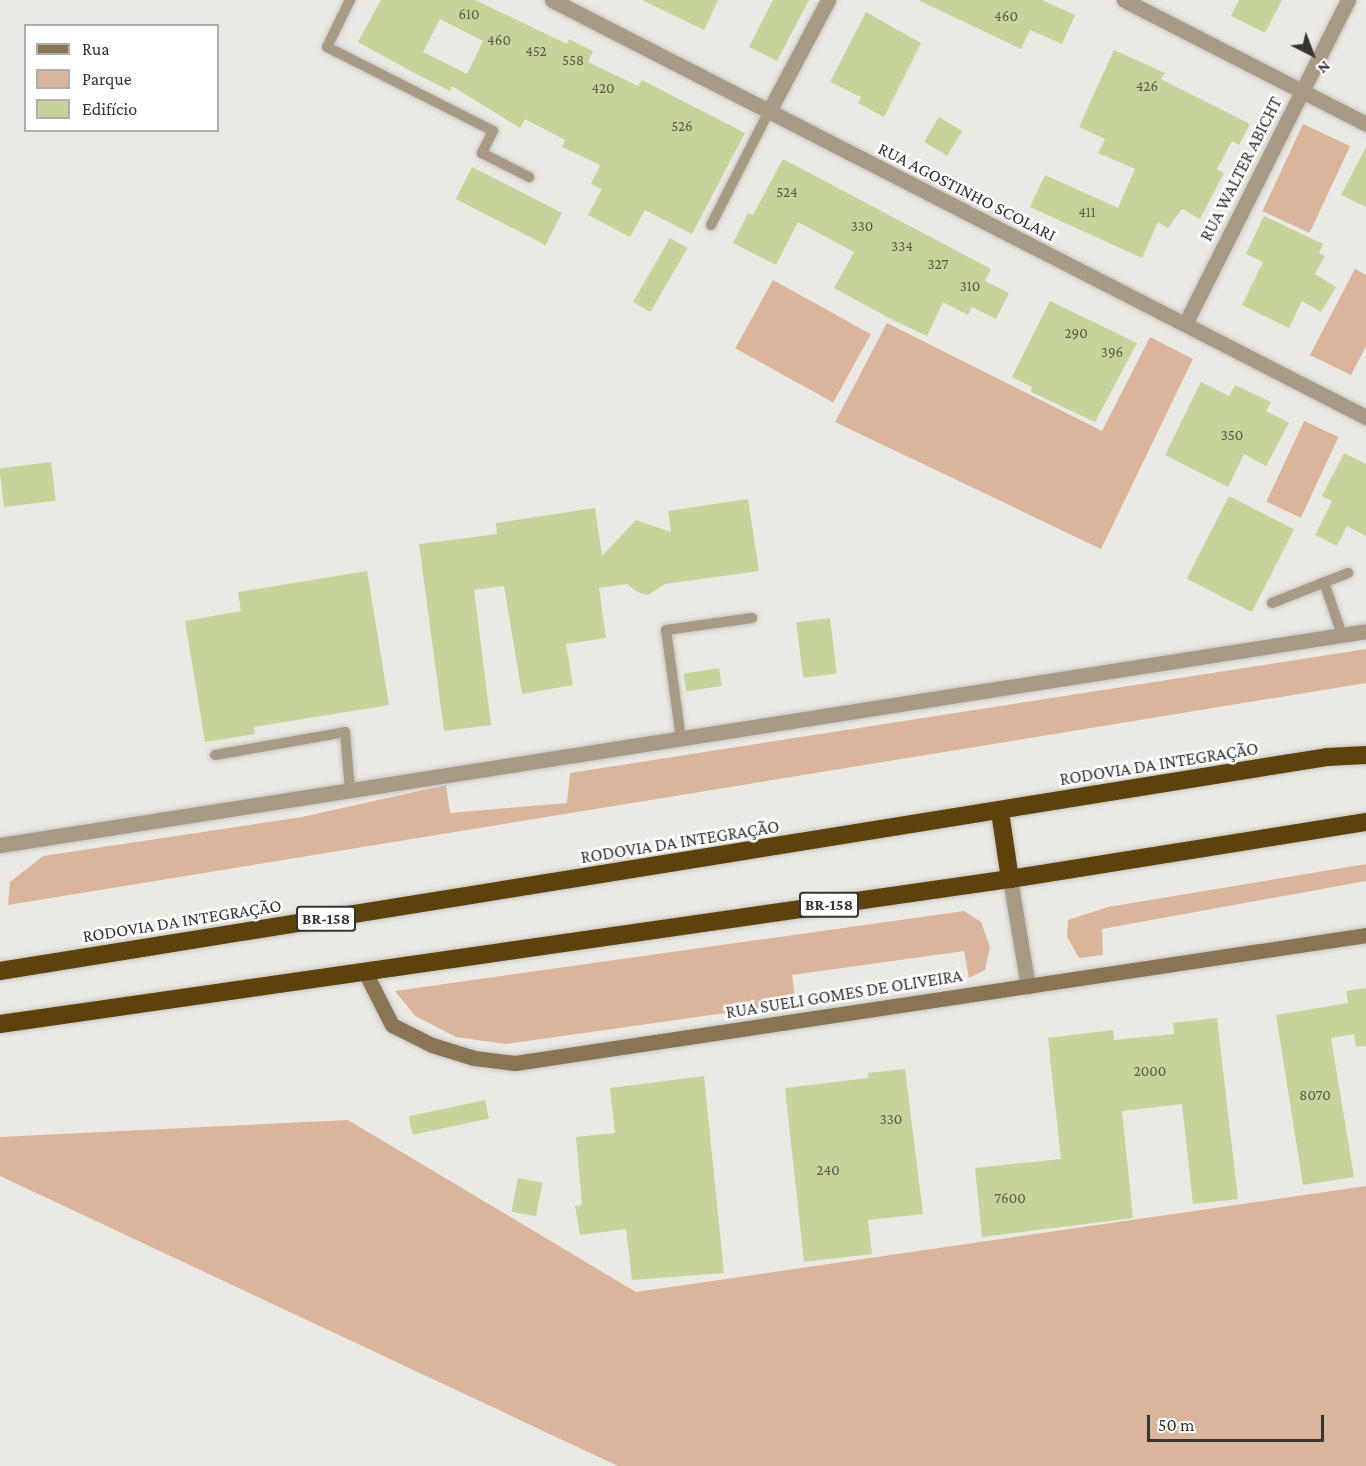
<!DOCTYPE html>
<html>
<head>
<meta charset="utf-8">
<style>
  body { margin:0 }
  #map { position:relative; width:1366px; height:1466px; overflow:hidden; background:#eae9e3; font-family:"Crimson Pro",serif }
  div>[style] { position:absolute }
  .green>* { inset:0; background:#dab59b; transform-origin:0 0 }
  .building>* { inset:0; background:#c6d49b; transform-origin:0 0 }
  .roads { filter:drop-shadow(0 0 2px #c6c5c0) drop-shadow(0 0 2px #c6c5c0) }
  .lane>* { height:10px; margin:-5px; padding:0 5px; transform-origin:5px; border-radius:5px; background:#a89a85 }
  .street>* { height:15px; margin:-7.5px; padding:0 7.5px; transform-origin:7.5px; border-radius:7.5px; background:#a89a85 }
  .secondary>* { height:15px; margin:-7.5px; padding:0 7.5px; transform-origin:7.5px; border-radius:7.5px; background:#897454 }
  .highway>* { height:18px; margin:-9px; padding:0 9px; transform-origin:9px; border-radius:9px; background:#5e420b }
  span { translate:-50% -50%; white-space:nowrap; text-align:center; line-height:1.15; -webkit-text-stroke:5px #fff; paint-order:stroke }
  .number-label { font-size:15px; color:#595c4c }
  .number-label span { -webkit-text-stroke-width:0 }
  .shield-label span { padding:2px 4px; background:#fff; border:2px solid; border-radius:4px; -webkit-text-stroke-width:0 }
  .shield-label { font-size:16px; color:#353432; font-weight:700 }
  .street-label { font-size:18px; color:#353432 }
  .legend { position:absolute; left:24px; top:24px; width:195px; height:108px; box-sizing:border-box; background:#fff; border:2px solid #aeaead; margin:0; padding:8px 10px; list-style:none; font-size:18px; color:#353432 }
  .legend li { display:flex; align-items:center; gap:12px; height:30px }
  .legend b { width:30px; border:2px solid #aeaead }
  .north { position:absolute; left:1282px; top:24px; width:60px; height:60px; -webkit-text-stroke:4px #fff; paint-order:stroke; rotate:138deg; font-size:16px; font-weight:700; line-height:24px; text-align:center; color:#353432 }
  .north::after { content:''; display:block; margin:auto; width:21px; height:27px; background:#353432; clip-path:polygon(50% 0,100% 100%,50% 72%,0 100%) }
  .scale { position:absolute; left:1147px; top:1415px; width:177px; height:27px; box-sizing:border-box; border:3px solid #353432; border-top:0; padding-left:8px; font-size:18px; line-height:21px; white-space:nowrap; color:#353432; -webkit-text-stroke:4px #fff; paint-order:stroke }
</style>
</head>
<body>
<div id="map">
  <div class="green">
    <div style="left:1303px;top:124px;width:52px;height:96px;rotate:25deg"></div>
    <div style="clip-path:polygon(1355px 269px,1366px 275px,1366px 346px,1351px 375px,1310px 355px)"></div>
    <div style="left:773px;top:280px;width:112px;height:78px;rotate:29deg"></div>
    <div style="clip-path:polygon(887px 323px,1102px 431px,1150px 337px,1193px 359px,1101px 549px,835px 422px)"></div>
    <div style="left:1304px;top:421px;width:38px;height:89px;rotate:25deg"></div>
    <div style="clip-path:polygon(1366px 649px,1366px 683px,8px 905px,10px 882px,43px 856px,302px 817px,446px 785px,450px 813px,567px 803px,570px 773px)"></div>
    <div style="clip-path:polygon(1366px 864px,1366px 881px,1102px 929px,1103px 955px,1079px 958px,1067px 937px,1068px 920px,1108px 907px)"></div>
    <div style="clip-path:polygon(964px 911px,981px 922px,990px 947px,985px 970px,969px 978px,964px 951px,792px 975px,796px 1003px,506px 1044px,456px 1037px,415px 1016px,395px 991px)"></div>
    <div style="clip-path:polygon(348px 1120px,636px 1292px,1366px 1186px,1366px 1466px,618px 1466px,0 1176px,0 1137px)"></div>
  </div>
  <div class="building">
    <div style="clip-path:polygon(evenodd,381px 0,475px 0,567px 44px,569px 39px,593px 51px,588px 62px,638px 86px,642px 80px,745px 133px,692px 234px,645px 210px,630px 237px,588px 215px,602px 189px,591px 184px,600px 165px,562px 147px,565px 140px,525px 119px,520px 128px,452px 86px,450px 91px,418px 75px,358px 42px,381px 0,440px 19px,483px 41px,467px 74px,423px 52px,440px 19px)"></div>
    <div style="clip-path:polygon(642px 0,718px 0,704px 30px)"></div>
    <div style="clip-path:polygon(773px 0,809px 0,777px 61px,749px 47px)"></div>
    <div style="clip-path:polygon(918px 0,1042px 0,1075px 15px,1062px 44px,1030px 30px,1021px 49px)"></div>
    <div style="clip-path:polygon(1239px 0,1282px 0,1265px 33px,1231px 16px)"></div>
    <div style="clip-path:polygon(866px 12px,921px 43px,884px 117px,858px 103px,861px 97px,830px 82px)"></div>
    <div style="clip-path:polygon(1114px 50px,1165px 73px,1161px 79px,1250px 124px,1239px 145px,1232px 141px,1217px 169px,1224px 173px,1200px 219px,1182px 209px,1168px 228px,1158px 222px,1142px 258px,1030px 207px,1045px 175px,1118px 208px,1135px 169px,1098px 153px,1105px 139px,1079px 127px)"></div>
    <div style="left:939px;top:117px;width:27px;height:29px;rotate:31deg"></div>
    <div style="clip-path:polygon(1366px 147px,1366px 207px,1341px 195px)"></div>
    <div style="clip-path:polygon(783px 159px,991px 269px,985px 281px,1009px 293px,996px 319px,972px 307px,968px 315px,943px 302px,927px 336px,889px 318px,834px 288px,854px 252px,798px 222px,776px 265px,733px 243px,748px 213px,753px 215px)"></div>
    <div style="left:472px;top:167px;width:101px;height:36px;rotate:27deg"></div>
    <div style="clip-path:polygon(1264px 216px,1323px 244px,1319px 253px,1325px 256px,1315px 274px,1336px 287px,1321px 312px,1302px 301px,1289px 328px,1242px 305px,1263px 262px,1246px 254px)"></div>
    <div style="left:670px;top:238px;width:20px;height:74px;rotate:30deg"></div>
    <div style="clip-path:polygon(1050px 301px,1137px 343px,1095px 422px,1031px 392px,1032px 387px,1012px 377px)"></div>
    <div style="clip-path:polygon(1201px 382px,1229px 396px,1235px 385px,1271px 402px,1266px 411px,1289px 423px,1266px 466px,1244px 454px,1228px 487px,1165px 455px)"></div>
    <div style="clip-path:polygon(1344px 453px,1366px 464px,1366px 536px,1347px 526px,1337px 546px,1315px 535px,1332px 501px,1322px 496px)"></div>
    <div style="left:51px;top:462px;width:39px;height:52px;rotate:83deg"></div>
    <div style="left:1229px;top:496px;width:73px;height:93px;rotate:27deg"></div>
    <div style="clip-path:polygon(748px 499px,759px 571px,665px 584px,648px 595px,637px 592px,627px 584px,599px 588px,606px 638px,566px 644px,573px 685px,522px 694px,504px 586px,474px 590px,491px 725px,444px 731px,419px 544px,497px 534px,496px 523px,595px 508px,602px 556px,636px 520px,671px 532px,668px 511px)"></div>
    <div style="clip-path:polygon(367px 571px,389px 705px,254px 727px,255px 734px,205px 742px,185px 621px,241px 611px,238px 592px)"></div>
    <div style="left:830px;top:618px;width:56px;height:34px;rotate:83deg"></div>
    <div style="left:719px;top:668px;width:18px;height:36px;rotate:81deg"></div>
    <div style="clip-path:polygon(1366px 988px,1366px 1046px,1356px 1047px,1354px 1034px,1331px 1038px,1354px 1177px,1303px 1185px,1276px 1015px,1348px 1003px,1346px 991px)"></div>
    <div style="clip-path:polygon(1217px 1018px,1238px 1199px,1193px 1204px,1182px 1104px,1122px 1111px,1133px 1218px,982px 1237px,975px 1168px,1061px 1159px,1048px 1038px,1113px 1030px,1114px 1040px,1174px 1034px,1173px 1023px)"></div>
    <div style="clip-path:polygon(905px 1069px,923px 1214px,868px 1220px,872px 1254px,804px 1262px,785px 1088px,868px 1078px,868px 1073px)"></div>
    <div style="clip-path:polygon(704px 1076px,724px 1273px,632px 1280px,626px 1229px,580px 1235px,575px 1206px,582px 1205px,576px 1137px,615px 1133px,610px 1088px)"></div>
    <div style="left:485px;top:1100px;width:19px;height:78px;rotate:78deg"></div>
    <div style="left:518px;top:1178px;width:25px;height:34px;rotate:11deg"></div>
  </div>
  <div class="roads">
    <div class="lane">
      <div style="left:350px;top:0;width:52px;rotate:116.1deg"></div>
      <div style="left:327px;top:47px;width:186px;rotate:26.8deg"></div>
      <div style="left:493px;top:131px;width:25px;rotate:117deg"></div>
      <div style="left:482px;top:153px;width:53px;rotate:27.1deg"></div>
      <div style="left:711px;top:225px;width:126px;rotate:-63deg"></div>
      <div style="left:1324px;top:582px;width:56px;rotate:71.2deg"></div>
      <div style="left:1272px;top:603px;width:82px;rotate:-21.5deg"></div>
      <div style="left:681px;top:739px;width:110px;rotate:-97.8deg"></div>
      <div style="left:666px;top:630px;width:87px;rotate:-7.9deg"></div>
      <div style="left:215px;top:755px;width:132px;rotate:-10deg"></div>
      <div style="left:345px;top:732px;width:58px;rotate:85.1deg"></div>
    </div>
    <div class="street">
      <div style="left:552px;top:0;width:915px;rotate:27.13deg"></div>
      <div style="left:1124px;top:0;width:272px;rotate:27.1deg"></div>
      <div style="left:768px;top:113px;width:128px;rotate:-62deg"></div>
      <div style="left:1185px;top:324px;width:363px;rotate:-63.3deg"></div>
      <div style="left:0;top:845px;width:1383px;rotate:-8.9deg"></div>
      <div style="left:1010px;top:879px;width:109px;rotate:80.5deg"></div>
    </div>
    <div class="secondary">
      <div style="left:365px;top:972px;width:59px;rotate:63deg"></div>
      <div style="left:392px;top:1025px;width:45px;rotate:26.6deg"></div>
      <div style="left:432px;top:1045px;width:44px;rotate:17.2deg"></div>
      <div style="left:474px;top:1058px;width:41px;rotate:7deg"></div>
      <div style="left:515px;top:1063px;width:861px;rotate:-8.55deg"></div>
    </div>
    <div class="highway">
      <div style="left:1000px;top:812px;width:68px;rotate:81.5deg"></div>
      <div style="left:0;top:971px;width:1344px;rotate:-9.16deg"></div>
      <div style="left:1327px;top:757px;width:39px;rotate:-3deg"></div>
      <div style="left:0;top:1024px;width:1020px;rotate:-8.17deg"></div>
      <div style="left:1010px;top:879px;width:361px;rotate:-9.1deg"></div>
    </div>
  </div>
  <div class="number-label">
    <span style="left:469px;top:15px">610</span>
    <span style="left:1006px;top:17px">460</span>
    <span style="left:499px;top:41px">460</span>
    <span style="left:536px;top:52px">452</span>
    <span style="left:573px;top:61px">558</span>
    <span style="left:1147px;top:87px">426</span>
    <span style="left:603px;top:89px">420</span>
    <span style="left:682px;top:127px">526</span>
    <span style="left:787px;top:193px">524</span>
    <span style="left:1087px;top:213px">411</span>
    <span style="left:862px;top:227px">330</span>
    <span style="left:902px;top:247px">334</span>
    <span style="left:938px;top:265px">327</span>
    <span style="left:970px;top:287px">310</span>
    <span style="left:1076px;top:334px">290</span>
    <span style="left:1112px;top:353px">396</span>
    <span style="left:1232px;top:436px">350</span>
    <span style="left:1150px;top:1072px">2000</span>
    <span style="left:1315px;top:1096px">8070</span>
    <span style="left:891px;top:1120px">330</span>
    <span style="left:828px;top:1171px">240</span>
    <span style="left:1010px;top:1199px">7600</span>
  </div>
  <div class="shield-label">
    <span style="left:829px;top:905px">BR-158</span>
    <span style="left:326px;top:919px">BR-158</span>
  </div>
  <div class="street-label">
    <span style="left:1241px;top:169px;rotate:-63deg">RUA WALTER ABICHT</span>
    <span style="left:967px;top:192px;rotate:27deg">RUA AGOSTINHO SCOLARI</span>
    <span style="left:1159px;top:764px;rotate:-9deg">RODOVIA DA INTEGRAÇÃO</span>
    <span style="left:680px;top:842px;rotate:-9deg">RODOVIA DA INTEGRAÇÃO</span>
    <span style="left:182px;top:921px;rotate:-9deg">RODOVIA DA INTEGRAÇÃO</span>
    <span style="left:844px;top:994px;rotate:-9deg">RUA SUELI GOMES DE OLIVEIRA</span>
  </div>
  <ul class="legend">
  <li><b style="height:8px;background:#897454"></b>Rua</li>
  <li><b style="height:16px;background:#dab59b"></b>Parque</li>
  <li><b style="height:16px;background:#c6d49b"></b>Edifício</li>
  </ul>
  <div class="north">N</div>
  <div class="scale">50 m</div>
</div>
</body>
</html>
